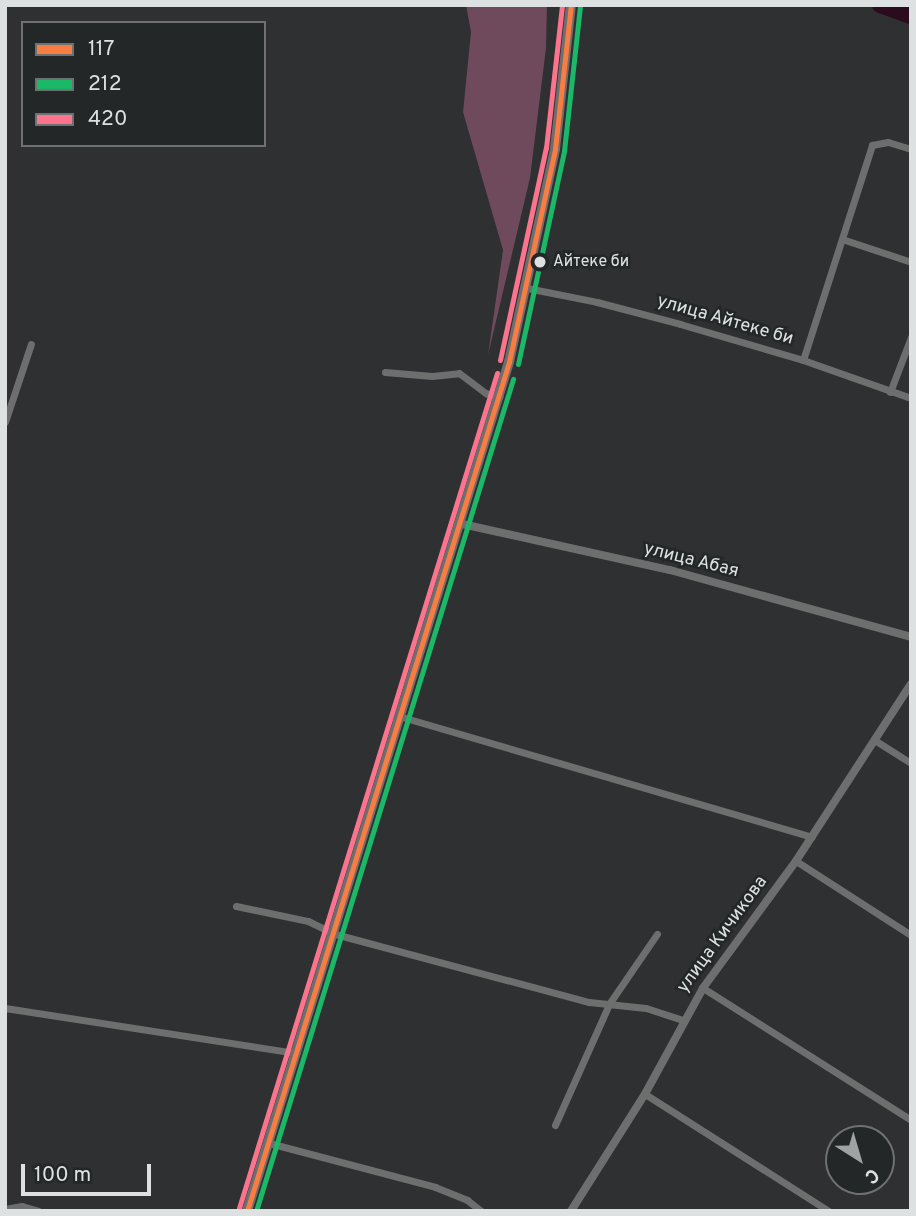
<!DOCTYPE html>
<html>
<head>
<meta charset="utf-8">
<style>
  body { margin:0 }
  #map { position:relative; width:916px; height:1216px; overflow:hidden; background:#2e3031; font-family:Overpass,sans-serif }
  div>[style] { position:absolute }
  .forest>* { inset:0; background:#6f495c }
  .river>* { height:16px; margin:-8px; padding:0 8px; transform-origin:8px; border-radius:8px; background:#2b0b1e }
  .minor>* { height:7px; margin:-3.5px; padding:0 3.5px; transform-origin:3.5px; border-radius:3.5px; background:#6d6e6e }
  .tertiary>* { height:8px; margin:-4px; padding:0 4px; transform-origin:4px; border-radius:4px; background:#6d6e6e }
  .primary>* { height:10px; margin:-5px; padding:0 5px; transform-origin:5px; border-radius:5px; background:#6d6e6f }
  .bus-1>* { height:5px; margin:-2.5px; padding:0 2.5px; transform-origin:2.5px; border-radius:2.5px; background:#f77d43 }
  .bus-2>* { height:5px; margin:-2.5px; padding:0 2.5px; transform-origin:2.5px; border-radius:2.5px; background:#1ab867 }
  .bus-3>* { height:5px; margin:-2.5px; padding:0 2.5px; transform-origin:2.5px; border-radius:2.5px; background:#fc738d }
  .dots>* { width:19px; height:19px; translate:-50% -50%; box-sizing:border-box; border:4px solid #232728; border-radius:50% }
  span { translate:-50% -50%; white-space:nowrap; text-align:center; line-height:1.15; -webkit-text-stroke:5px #232728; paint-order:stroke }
  .bus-label { font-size:16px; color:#dee1e1 }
  .left { translate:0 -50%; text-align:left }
  .street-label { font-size:18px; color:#dee1e1 }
  .frame { position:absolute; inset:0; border:7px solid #dee1e1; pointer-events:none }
  .legend { position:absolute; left:21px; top:21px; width:245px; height:126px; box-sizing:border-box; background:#232728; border:2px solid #6e7172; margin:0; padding:9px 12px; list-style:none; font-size:21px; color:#dee1e1 }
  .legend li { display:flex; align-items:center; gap:14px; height:35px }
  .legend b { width:35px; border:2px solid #6e7172 }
  .north { position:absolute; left:825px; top:1125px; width:70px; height:70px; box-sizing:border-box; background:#232728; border:2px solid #6e7172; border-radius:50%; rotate:143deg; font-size:19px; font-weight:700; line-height:28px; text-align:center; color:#dee1e1 }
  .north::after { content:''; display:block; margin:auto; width:24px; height:32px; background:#a0a3a3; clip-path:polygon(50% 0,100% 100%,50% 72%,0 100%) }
  .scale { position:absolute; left:21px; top:1164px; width:130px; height:32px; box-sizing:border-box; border:4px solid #dee1e1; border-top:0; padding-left:9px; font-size:21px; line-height:24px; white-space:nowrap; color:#dee1e1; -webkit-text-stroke:5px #232728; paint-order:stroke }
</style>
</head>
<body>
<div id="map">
  <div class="forest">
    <div style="clip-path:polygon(466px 5px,547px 5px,546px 48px,530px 178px,488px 355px,503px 250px,463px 112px,471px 32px)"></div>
  </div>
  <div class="river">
    <div style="left:880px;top:5px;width:33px;rotate:20deg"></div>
  </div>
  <div class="minor">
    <div style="left:842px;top:239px;width:73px;rotate:18.4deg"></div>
    <div style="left:527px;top:288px;width:71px;rotate:11.3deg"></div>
    <div style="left:597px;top:302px;width:86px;rotate:14.8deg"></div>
    <div style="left:680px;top:324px;width:128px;rotate:16.3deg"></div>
    <div style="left:803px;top:360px;width:114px;rotate:19.4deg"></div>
    <div style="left:803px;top:360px;width:226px;rotate:-72.2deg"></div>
    <div style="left:872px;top:145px;width:16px;rotate:-11deg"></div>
    <div style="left:888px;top:142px;width:24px;rotate:17deg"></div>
    <div style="left:385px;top:372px;width:47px;rotate:4.9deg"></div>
    <div style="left:432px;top:376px;width:27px;rotate:-6deg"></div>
    <div style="left:459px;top:373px;width:34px;rotate:37deg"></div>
    <div style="left:486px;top:393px;width:14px;rotate:17deg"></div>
    <div style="left:890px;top:392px;width:59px;rotate:-69.1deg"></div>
    <div style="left:5px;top:422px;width:82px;rotate:-71.6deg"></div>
    <div style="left:402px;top:717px;width:427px;rotate:16.3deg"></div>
    <div style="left:876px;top:741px;width:41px;rotate:32.2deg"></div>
    <div style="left:796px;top:861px;width:137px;rotate:32.8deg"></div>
    <div style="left:236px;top:906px;width:74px;rotate:11.8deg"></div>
    <div style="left:308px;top:921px;width:30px;rotate:26deg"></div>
    <div style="left:335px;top:934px;width:263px;rotate:15deg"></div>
    <div style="left:589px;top:1002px;width:57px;rotate:6deg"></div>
    <div style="left:646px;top:1008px;width:39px;rotate:18deg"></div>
    <div style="left:703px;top:988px;width:246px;rotate:32.4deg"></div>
    <div style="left:5px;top:1008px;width:295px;rotate:8.8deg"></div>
    <div style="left:645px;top:1094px;width:218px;rotate:32.5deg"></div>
    <div style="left:555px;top:1125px;width:133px;rotate:-65.9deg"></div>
    <div style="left:609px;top:1004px;width:85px;rotate:-55.6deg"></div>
    <div style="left:269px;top:1143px;width:172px;rotate:14.8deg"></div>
    <div style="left:435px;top:1187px;width:35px;rotate:22deg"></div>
    <div style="left:467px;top:1200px;width:18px;rotate:38deg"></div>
    <div style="left:5px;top:1209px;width:17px;rotate:-10deg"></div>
    <div style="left:22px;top:1206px;width:17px;rotate:17deg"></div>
  </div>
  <div class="tertiary">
    <div style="left:462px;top:524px;width:213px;rotate:12.5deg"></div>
    <div style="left:670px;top:570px;width:250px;rotate:15.5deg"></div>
    <div style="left:571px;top:1211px;width:138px;rotate:-57.7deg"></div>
    <div style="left:645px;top:1094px;width:121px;rotate:-61.3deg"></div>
    <div style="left:703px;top:988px;width:157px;rotate:-53.8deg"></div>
    <div style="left:796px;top:861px;width:211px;rotate:-57deg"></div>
  </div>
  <div class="primary">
    <div style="left:247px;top:1211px;width:889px;rotate:-72.85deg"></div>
    <div style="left:509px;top:362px;width:218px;rotate:-77.8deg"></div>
    <div style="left:555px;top:149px;width:145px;rotate:-83.7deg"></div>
  </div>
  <div class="bus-1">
    <div style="left:247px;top:1211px;width:889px;rotate:-72.85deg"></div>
    <div style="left:509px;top:362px;width:218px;rotate:-77.8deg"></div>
    <div style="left:555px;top:149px;width:145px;rotate:-83.7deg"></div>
  </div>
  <div class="bus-2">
    <div style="left:518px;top:364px;width:218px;rotate:-77.8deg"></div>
    <div style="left:564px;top:151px;width:146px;rotate:-83.7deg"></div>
    <div style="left:256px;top:1211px;width:871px;rotate:-72.83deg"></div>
  </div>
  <div class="bus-3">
    <div style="left:500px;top:360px;width:217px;rotate:-77.8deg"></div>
    <div style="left:546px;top:148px;width:144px;rotate:-83.6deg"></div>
    <div style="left:239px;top:1208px;width:874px;rotate:-72.83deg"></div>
  </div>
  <div class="dots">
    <div style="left:540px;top:262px;background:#dee1e1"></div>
  </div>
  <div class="bus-label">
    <span class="left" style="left:553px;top:262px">Айтеке би</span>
  </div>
  <div class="street-label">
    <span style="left:725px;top:321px;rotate:16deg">улица Айтеке би</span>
    <span style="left:691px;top:561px;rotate:14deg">улица Абая</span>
    <span style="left:723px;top:935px;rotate:-54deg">улица Кичикова</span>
  </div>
  <div class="frame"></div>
  <ul class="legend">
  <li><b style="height:9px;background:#f77d43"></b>117</li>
  <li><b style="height:9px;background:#1ab867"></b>212</li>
  <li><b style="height:9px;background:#fc738d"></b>420</li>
  </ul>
  <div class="north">С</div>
  <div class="scale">100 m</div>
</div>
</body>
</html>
